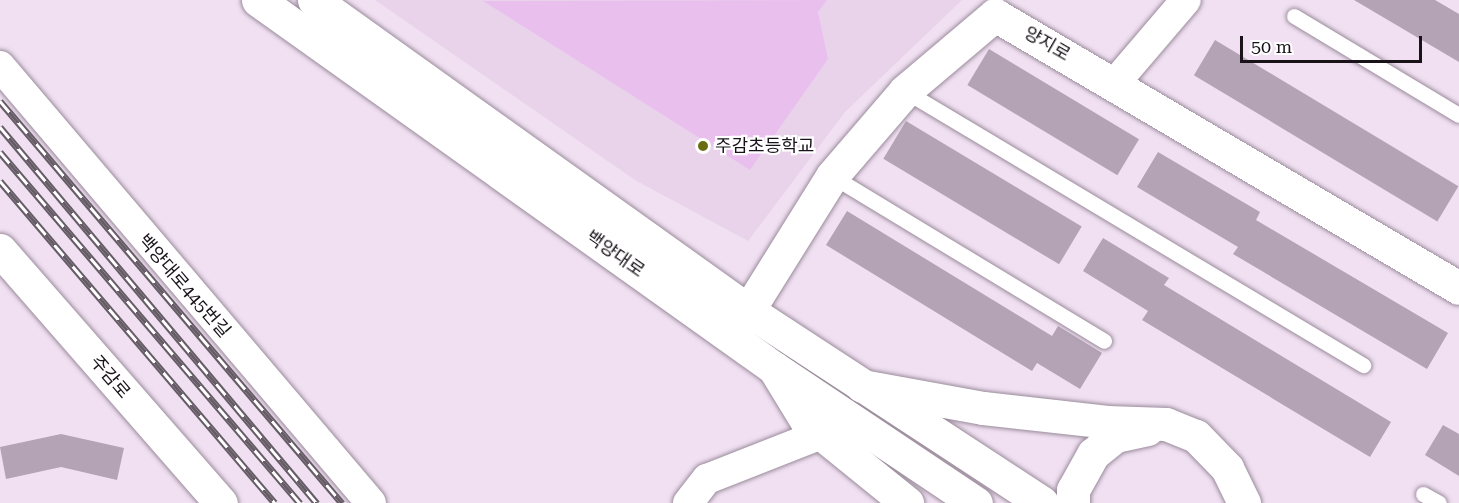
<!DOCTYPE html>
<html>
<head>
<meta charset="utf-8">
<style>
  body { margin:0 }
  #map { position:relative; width:1459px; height:503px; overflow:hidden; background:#f0e0f2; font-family:"Roboto Serif","Noto Sans KR",serif }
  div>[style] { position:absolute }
  .built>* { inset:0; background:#e9d3eb }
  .green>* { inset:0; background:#e9c0ed }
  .building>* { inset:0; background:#b3a3b4; transform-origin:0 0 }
  .roads { filter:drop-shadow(0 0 2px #9a8b9b) drop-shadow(0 0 2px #9a8b9b) }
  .service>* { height:15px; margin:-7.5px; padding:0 7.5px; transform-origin:7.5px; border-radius:7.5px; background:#fff }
  .minor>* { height:30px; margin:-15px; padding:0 15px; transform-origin:15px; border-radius:15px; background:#fff }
  .tertiary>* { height:33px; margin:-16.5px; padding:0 16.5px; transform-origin:16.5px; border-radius:16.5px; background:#fff }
  .secondary>* { height:33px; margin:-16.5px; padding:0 16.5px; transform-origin:16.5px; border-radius:16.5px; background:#fff }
  .rail>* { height:7px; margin-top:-3.5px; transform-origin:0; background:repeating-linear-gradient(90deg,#fff 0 14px,#655c66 0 28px); box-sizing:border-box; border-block:2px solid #655c66 }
  .dots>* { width:16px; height:16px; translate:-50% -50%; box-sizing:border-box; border:3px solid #fff; border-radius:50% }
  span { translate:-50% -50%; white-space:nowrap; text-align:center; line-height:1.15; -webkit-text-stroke:4.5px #fff; paint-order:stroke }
  .street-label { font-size:18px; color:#191319 }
  .poi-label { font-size:18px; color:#191319 }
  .left { translate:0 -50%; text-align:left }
  .scale { position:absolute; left:1240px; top:36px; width:182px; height:27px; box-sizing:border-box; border:3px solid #191319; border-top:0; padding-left:8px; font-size:18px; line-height:21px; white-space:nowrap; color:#191319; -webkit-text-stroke:4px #fff; paint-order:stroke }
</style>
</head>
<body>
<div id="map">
  <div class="built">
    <div style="clip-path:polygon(375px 0,962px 0,845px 112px,748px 241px,635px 180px)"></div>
  </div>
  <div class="green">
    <div style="clip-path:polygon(827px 0,818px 12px,828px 59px,750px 170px,483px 1px)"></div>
  </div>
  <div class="building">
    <div style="clip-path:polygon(1354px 0,1435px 0,1459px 14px,1459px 62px)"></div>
    <div style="left:1215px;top:40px;width:284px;height:41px;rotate:31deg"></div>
    <div style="left:989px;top:49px;width:175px;height:42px;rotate:31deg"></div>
    <div style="left:906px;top:121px;width:205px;height:44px;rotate:31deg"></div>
    <div style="clip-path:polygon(1158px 152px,1260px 212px,1256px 220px,1448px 333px,1427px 369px,1233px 254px,1238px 247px,1137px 187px)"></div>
    <div style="clip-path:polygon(847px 211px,1052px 336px,1058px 326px,1102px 353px,1080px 389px,1037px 363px,1032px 371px,826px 245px)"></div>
    <div style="clip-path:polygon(1103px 238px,1169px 278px,1164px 285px,1391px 422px,1370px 457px,1142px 320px,1148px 311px,1083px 271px)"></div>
    <div style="clip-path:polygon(1443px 425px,1459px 434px,1459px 476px,1425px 455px)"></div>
    <div style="clip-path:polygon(61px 434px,124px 448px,117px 480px,61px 467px,6px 479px,0 447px)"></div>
  </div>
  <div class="roads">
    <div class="service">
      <div style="left:1294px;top:16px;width:192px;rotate:31deg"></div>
      <div style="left:905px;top:91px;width:534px;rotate:30.89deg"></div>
      <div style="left:832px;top:176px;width:318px;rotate:31.2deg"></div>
      <div style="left:1423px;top:494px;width:18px;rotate:29deg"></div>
    </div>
    <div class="minor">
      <div style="left:0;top:66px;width:573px;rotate:49.67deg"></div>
      <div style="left:1115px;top:83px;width:109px;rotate:-49.5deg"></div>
      <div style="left:688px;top:503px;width:31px;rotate:-52deg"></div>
      <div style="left:707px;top:479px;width:123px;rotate:-21.5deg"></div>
    </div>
    <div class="tertiary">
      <div style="left:0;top:250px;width:336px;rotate:48.9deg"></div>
      <div style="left:734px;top:333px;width:185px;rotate:-58deg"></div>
      <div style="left:832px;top:176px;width:112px;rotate:-49.3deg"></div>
      <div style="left:905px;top:91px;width:118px;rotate:-40.2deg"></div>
      <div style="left:995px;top:15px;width:538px;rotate:30.47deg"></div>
      <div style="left:774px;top:368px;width:63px;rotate:58.6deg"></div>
      <div style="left:807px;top:422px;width:129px;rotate:39deg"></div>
      <div style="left:862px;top:386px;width:123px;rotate:10.3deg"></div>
      <div style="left:983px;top:408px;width:125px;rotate:6.4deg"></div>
      <div style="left:1107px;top:422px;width:59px;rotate:1.9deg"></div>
      <div style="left:1166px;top:424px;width:32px;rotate:22deg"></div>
      <div style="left:1196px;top:436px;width:45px;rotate:45.9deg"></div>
      <div style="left:1227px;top:468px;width:39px;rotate:64deg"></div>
      <div style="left:1073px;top:503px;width:13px;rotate:-90deg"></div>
      <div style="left:1073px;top:490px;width:41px;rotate:-60.9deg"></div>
      <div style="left:1093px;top:454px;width:28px;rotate:-39deg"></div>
      <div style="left:1115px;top:436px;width:33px;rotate:-12deg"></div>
    </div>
    <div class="secondary">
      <div style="left:258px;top:0;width:634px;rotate:35.5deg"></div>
      <div style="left:774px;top:368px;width:243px;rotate:33.8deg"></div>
      <div style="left:314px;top:0;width:535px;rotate:35.56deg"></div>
      <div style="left:749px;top:311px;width:350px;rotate:33.2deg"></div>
    </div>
  </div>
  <div class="rail">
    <div style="left:0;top:101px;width:528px;rotate:49.61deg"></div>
    <div style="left:0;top:127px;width:492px;rotate:49.9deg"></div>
    <div style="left:0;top:152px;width:462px;rotate:49.5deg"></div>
    <div style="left:0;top:181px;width:423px;rotate:49.5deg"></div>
  </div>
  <div class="dots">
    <div style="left:703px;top:146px;background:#686d12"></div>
  </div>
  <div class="street-label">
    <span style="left:1047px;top:44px;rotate:30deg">양지로</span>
    <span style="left:615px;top:254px;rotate:35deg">백양대로</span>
    <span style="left:184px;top:286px;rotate:49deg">백양대로445번길</span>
    <span style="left:110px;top:377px;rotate:49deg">주감로</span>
  </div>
  <div class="poi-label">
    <span class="left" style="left:715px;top:146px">주감초등학교</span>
  </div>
  <div class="scale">50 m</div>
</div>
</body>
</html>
